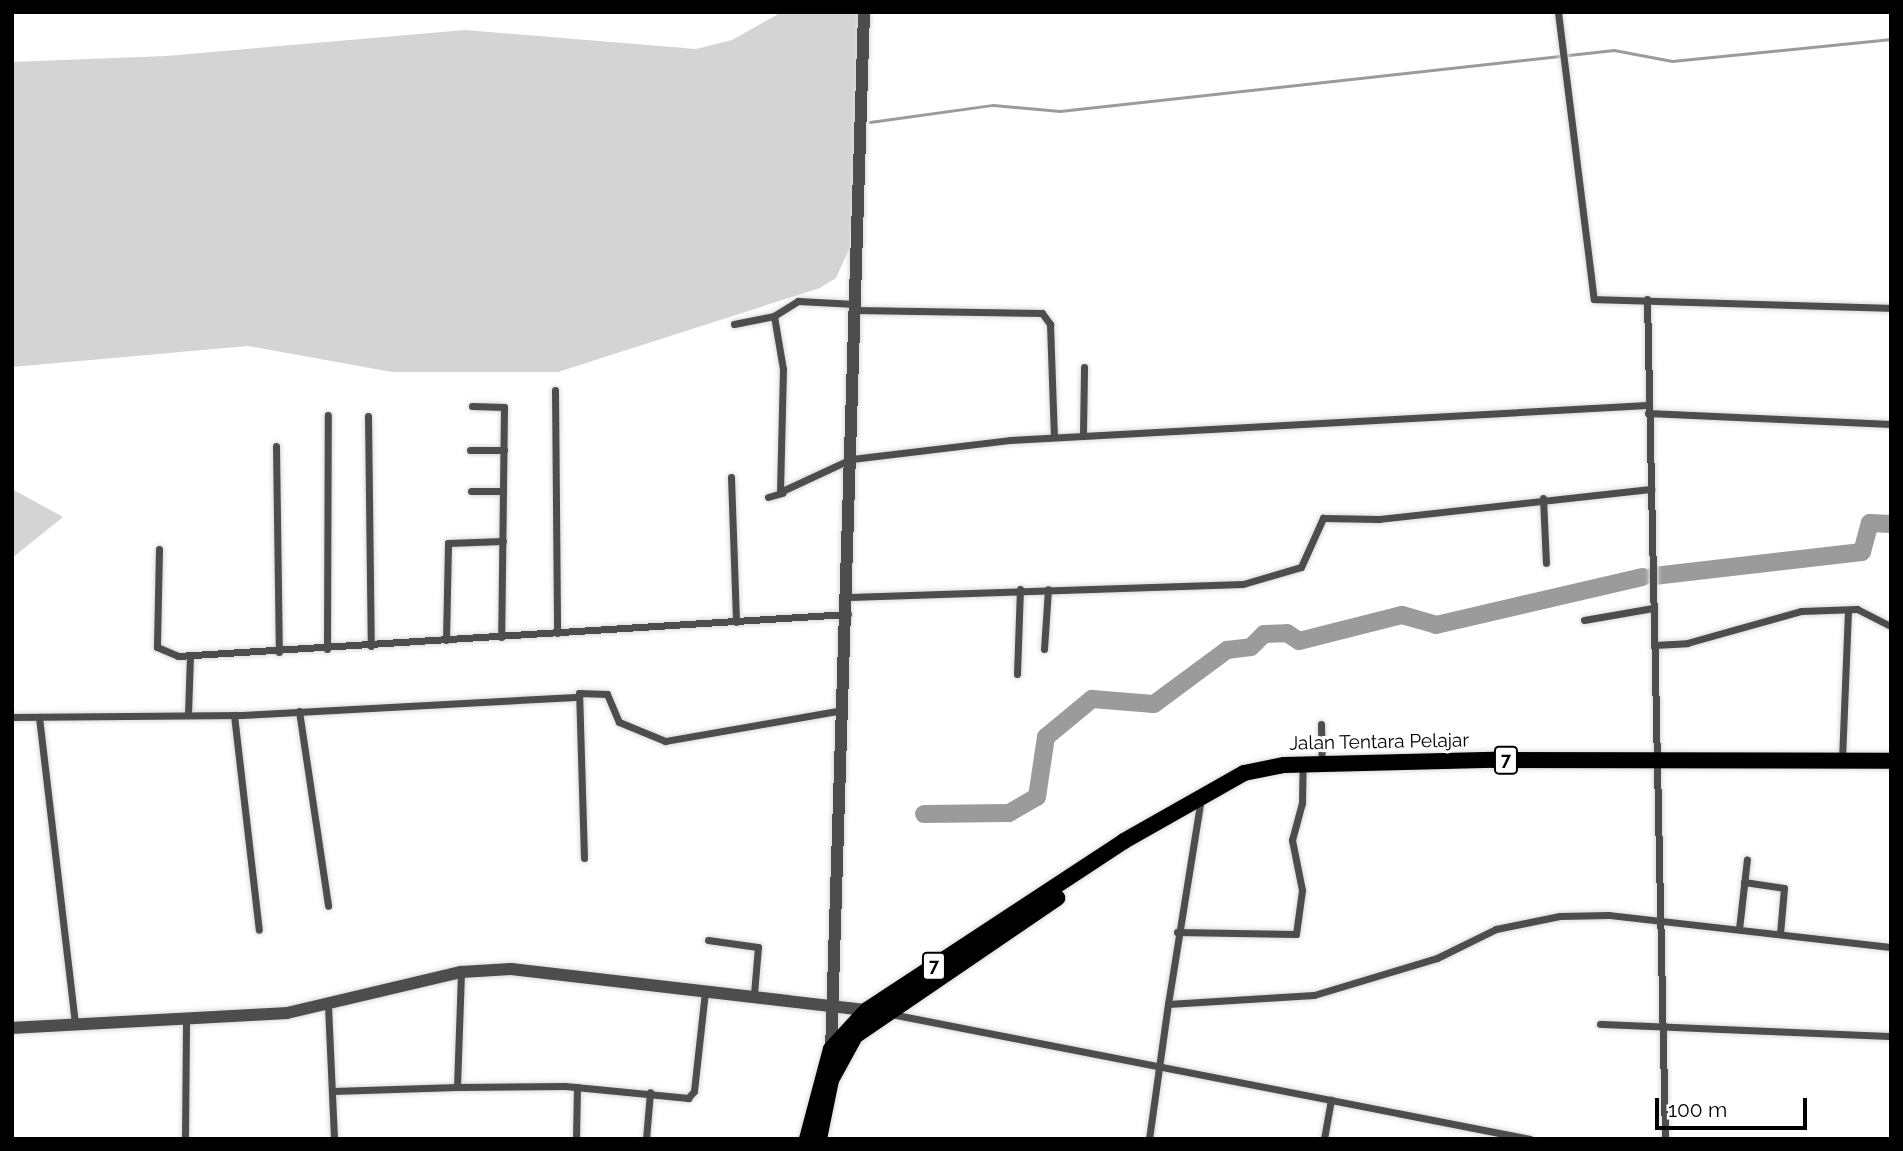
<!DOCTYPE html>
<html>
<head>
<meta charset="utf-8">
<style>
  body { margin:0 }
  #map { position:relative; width:1903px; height:1151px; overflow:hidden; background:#fff; font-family:Raleway,sans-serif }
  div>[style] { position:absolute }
  .green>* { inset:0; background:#d4d4d4 }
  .stream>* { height:2.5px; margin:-1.25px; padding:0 1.25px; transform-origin:1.25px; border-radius:1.25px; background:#9b9b9b }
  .river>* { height:18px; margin:-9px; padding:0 9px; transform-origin:9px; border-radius:9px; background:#9b9b9b }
  .roads { filter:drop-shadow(0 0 2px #dbdbdb) drop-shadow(0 0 2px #dbdbdb) }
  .minor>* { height:7px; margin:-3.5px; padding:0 3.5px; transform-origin:3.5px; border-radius:3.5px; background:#4d4d4d }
  .tertiary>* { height:12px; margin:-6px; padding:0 6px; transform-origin:6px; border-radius:6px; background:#4d4d4d }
  .trunk>* { height:16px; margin:-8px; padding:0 8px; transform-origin:8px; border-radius:8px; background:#000 }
  span { translate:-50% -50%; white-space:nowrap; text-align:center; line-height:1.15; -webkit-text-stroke:6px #fff; paint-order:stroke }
  .shield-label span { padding:2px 5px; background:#fff; border:2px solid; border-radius:5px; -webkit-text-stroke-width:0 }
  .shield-label { font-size:18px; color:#000; font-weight:700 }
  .street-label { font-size:19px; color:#000 }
  .frame { position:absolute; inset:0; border:14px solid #000; pointer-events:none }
  .scale { position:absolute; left:1655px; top:1098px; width:152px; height:32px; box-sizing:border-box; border:4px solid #000; border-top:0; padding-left:9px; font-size:21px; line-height:24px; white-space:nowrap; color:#000; -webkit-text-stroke:5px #fff; paint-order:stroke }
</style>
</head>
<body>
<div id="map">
  <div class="green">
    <div style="clip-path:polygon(782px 12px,859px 12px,850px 247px,836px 278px,820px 288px,558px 372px,392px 372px,248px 346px,12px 367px,12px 62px,166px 56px,465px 30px,696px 49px,732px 40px)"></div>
    <div style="clip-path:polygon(12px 489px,63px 517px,12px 558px)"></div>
  </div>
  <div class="stream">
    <div style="left:870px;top:122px;width:124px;rotate:-7.9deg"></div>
    <div style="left:993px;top:105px;width:67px;rotate:5.1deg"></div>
    <div style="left:1060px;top:111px;width:557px;rotate:-6.28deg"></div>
    <div style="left:1614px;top:50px;width:59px;rotate:10.7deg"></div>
    <div style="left:1672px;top:61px;width:220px;rotate:-5.7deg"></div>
  </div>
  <div class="river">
    <div style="left:1654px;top:576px;width:209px;rotate:-6.6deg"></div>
    <div style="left:1862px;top:552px;width:30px;rotate:-75deg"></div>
    <div style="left:1870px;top:523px;width:21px;rotate:3deg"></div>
    <div style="left:924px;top:814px;width:85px;rotate:-0.7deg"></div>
    <div style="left:1009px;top:813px;width:32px;rotate:-30deg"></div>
    <div style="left:1037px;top:797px;width:61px;rotate:-81.5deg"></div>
    <div style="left:1046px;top:737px;width:60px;rotate:-39.6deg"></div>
    <div style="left:1092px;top:699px;width:62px;rotate:4.6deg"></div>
    <div style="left:1154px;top:704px;width:91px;rotate:-36.5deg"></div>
    <div style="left:1227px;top:650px;width:24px;rotate:-7deg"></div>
    <div style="left:1251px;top:647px;width:18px;rotate:-45deg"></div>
    <div style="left:1264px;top:634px;width:23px;rotate:-2deg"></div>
    <div style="left:1287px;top:633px;width:14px;rotate:34deg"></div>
    <div style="left:1299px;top:641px;width:106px;rotate:-14.2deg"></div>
    <div style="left:1402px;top:615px;width:35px;rotate:16deg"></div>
    <div style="left:1436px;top:625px;width:212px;rotate:-13.1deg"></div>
  </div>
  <div class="roads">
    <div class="minor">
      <div style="left:1558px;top:12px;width:289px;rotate:82.9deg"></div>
      <div style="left:1594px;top:299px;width:297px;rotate:1.7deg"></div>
      <div style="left:1647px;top:299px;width:840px;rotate:88.77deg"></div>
      <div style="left:855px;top:304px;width:57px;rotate:-177deg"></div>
      <div style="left:798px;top:301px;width:28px;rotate:148deg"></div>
      <div style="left:774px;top:316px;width:54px;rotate:80.4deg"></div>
      <div style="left:783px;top:369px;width:123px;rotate:91.4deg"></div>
      <div style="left:780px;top:492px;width:78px;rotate:-24.9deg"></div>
      <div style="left:851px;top:459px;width:160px;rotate:-6.8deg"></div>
      <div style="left:1010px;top:440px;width:638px;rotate:-3.14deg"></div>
      <div style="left:855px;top:310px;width:187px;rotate:0.9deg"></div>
      <div style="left:1042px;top:313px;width:14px;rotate:54deg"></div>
      <div style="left:1050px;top:324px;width:112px;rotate:88deg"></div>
      <div style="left:734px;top:324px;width:41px;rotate:-11.3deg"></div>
      <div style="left:555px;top:390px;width:243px;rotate:89.5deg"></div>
      <div style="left:472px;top:406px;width:32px;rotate:2deg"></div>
      <div style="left:504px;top:407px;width:230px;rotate:90.7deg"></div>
      <div style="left:1648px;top:413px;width:243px;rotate:2.6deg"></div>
      <div style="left:368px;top:416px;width:230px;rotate:89.3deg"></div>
      <div style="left:1083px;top:434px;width:67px;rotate:-89.1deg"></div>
      <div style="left:276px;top:446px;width:206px;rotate:89.2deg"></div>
      <div style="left:470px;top:450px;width:34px"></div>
      <div style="left:731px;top:477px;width:145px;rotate:88deg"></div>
      <div style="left:471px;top:491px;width:32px"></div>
      <div style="left:768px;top:497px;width:15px;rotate:-16deg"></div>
      <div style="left:1543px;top:498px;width:65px;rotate:87.4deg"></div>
      <div style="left:159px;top:549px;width:98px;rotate:91.2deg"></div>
      <div style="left:157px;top:647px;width:23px;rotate:23deg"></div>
      <div style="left:178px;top:656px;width:671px;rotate:-3.59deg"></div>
      <div style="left:850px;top:597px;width:393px;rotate:-1.9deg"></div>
      <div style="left:1243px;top:584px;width:60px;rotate:-16.3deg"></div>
      <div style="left:1301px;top:567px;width:54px;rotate:-65.8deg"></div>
      <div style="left:1323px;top:518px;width:56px;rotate:1deg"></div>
      <div style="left:1379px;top:519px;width:274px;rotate:-6.3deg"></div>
      <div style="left:1584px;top:620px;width:70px;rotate:-9.9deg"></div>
      <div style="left:446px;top:640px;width:97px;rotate:-88.8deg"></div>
      <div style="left:448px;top:543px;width:55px;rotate:-2.1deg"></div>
      <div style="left:1654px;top:645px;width:33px;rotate:-3deg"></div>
      <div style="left:1687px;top:643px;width:118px;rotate:-15.7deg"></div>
      <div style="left:1801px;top:611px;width:56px;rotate:-2deg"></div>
      <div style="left:1857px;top:609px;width:38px;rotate:27deg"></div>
      <div style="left:327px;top:649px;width:234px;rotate:-89.8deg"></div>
      <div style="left:1044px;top:649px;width:60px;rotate:-86.2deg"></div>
      <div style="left:1017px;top:674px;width:85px;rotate:-88deg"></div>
      <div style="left:299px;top:711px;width:197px;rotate:81.5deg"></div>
      <div style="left:188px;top:715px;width:59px;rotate:-88.1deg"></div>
      <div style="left:234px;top:715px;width:216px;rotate:83.4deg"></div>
      <div style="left:12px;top:717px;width:230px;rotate:-0.5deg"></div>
      <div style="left:242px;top:715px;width:334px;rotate:-3.1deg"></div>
      <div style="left:39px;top:717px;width:310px;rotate:83.3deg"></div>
      <div style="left:1321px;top:724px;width:39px;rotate:89deg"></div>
      <div style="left:1842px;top:760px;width:150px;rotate:-87.7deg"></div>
      <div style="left:584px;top:858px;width:165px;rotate:-91.7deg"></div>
      <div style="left:579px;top:693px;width:28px;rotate:2deg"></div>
      <div style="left:607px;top:694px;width:30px;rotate:67deg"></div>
      <div style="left:619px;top:722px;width:50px;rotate:22.4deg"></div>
      <div style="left:665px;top:741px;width:180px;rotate:-9.9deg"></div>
      <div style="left:1744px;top:882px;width:40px;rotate:8.5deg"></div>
      <div style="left:1784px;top:888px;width:46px;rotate:95deg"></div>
      <div style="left:1739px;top:929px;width:70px;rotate:-83.5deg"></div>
      <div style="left:1177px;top:932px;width:119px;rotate:1deg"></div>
      <div style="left:1296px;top:934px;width:44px;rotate:-82.2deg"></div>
      <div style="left:1302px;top:890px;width:51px;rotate:-101.3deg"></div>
      <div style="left:1292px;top:840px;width:38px;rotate:-75deg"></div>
      <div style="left:1302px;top:803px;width:39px;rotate:-89deg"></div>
      <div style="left:708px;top:940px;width:50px;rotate:8deg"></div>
      <div style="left:758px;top:947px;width:47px;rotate:94.9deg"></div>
      <div style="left:1168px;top:1004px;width:209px;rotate:-80.9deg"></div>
      <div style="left:328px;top:1006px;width:133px;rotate:87.4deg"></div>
      <div style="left:891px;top:1014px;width:651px;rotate:11.07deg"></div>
      <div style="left:1600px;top:1024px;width:291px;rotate:2.4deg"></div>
      <div style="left:457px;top:1087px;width:108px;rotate:-0.5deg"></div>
      <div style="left:565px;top:1086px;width:124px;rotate:5.6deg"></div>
      <div style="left:688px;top:1098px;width:9px;rotate:-49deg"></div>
      <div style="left:694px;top:1091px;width:101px;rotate:-83.7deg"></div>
      <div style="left:333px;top:1091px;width:124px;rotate:-1.8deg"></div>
      <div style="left:457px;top:1087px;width:115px;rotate:-88deg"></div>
      <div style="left:185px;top:1139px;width:120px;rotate:-89.5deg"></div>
      <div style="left:576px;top:1139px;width:52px;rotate:-88.9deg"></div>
      <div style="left:646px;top:1139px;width:47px;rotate:-85.1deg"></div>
      <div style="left:1149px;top:1139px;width:136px;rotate:-82deg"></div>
      <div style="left:1168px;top:1004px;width:146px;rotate:-3.5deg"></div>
      <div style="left:1314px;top:995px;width:128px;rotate:-16.7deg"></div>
      <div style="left:1437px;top:958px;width:66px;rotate:-26.2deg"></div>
      <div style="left:1496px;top:929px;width:65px;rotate:-11.5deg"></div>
      <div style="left:1560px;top:916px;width:49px;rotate:-1.2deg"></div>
      <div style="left:1609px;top:915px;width:284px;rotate:6.5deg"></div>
      <div style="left:1324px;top:1139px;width:40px;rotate:-80deg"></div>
    </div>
    <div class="tertiary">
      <div style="left:12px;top:1028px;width:275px;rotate:-3.1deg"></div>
      <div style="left:287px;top:1013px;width:179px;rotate:-13.3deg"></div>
      <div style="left:461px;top:972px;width:50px;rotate:-3.4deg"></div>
      <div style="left:511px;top:969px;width:363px;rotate:6.6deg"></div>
      <div style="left:831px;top:1051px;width:1040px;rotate:-88.18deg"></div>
    </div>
    <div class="trunk">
      <div style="left:807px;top:1139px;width:93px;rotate:-75.1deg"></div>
      <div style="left:831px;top:1049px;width:53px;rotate:-47.3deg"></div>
      <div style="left:867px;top:1010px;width:308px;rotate:-33.3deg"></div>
      <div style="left:1124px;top:841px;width:138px;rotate:-29.5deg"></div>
      <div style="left:1244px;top:773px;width:41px;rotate:-11.3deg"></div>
      <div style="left:1284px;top:765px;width:210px;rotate:-1.4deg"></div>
      <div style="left:1494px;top:760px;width:397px;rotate:0.1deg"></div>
      <div style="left:819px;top:1139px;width:60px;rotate:-78.5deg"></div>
      <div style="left:831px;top:1080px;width:50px;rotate:-61.4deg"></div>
      <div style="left:855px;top:1036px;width:245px;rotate:-34.3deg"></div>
    </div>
  </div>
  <div class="shield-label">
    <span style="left:1506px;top:760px">7</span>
    <span style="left:934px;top:966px">7</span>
  </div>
  <div class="street-label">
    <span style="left:1379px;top:742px;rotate:-1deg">Jalan Tentara Pelajar</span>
  </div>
  <div class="frame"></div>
  <div class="scale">100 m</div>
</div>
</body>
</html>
